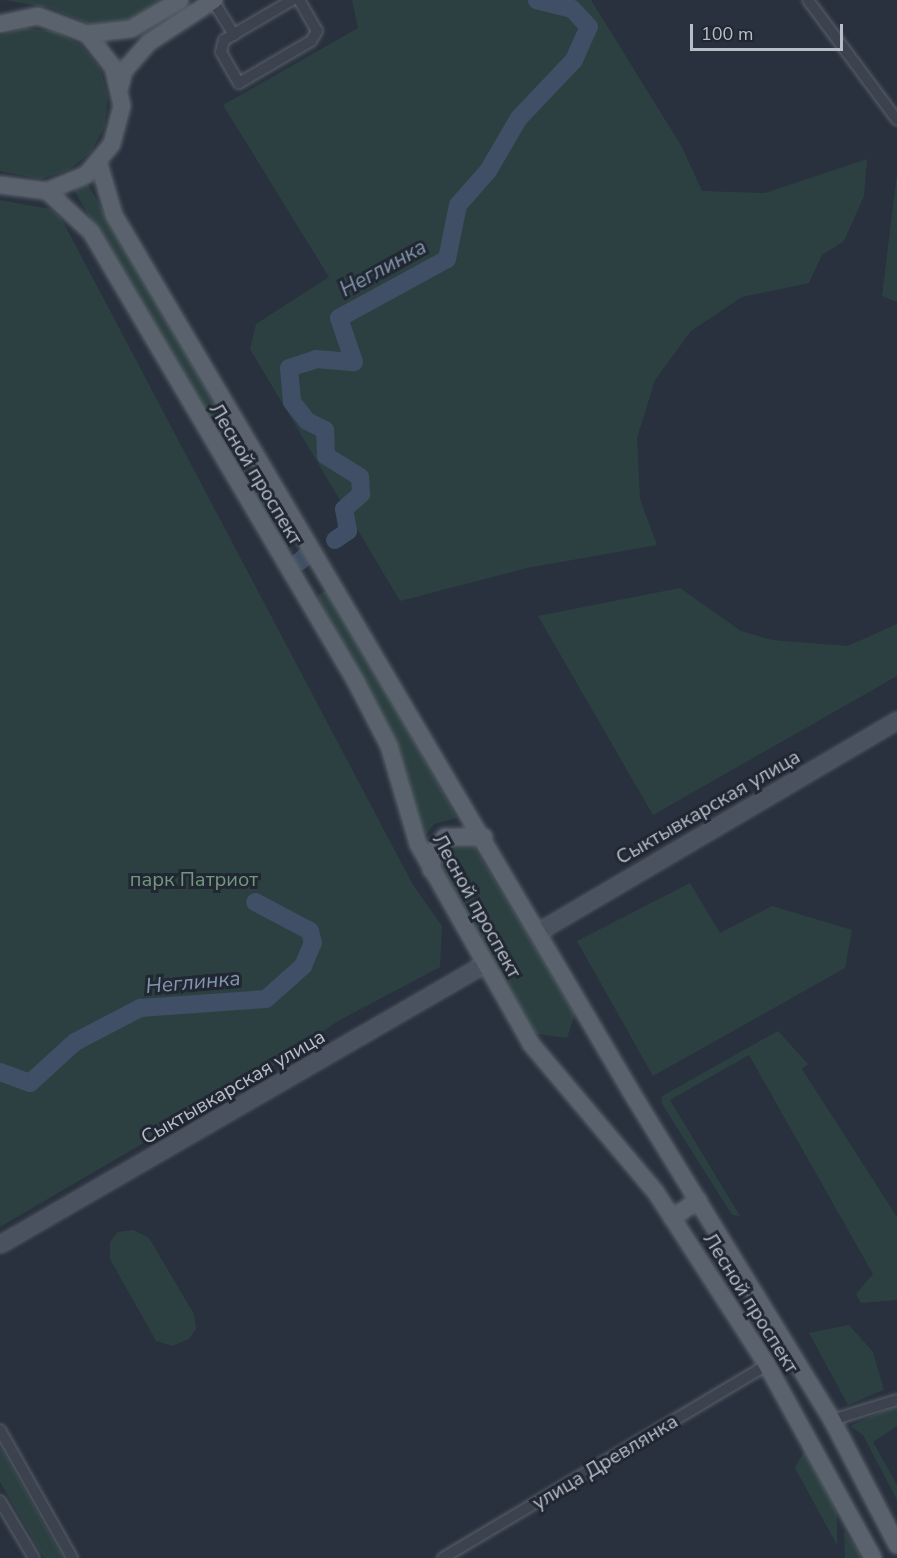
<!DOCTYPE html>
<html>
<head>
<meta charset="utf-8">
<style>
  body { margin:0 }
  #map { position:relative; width:897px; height:1558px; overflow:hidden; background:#28313d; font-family:"Nunito Sans",sans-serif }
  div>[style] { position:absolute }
  .green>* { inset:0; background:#2d4041; transform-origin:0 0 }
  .river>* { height:18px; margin:-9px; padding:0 9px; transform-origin:9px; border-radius:9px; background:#404f65 }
  .roads { filter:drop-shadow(0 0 2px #5a616b) drop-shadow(0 0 2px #5a616b) }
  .street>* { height:10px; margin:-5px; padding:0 5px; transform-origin:5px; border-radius:5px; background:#3c434e }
  .secondary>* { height:15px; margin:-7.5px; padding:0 7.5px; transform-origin:7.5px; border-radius:7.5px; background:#4a5260 }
  .primary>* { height:16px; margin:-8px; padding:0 8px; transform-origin:8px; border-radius:8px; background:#5a626d }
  span { translate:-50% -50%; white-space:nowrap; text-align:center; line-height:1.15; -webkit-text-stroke:6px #212833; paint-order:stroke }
  .street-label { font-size:20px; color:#b8bec8 }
  .park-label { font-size:20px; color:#72977b }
  .water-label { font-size:21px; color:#8395ac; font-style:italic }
  .scale { position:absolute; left:690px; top:24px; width:153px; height:27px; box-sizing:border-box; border:3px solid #b8bec8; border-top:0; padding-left:8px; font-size:18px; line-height:21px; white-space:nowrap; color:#b8bec8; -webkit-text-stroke:4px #212833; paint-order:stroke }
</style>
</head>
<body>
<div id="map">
  <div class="green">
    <div style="clip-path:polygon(4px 0,162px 0,133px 18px,98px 28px,51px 8px)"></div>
    <div style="clip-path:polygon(352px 0,591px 0,682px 147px,702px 191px,765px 193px,867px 159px,864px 196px,844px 241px,822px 255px,809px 283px,742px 297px,691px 331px,655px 380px,637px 438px,640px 499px,657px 545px,527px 568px,400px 601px,250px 349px,256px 324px,329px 277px,223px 105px,358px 28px)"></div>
    <div style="clip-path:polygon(24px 28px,54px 31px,81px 45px,100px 68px,108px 96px,105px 126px,91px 152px,69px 170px,41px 179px,0 171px,0 36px)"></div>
    <div style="clip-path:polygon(897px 174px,897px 302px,882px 296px)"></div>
    <div style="left:86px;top:181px;width:418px;height:15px;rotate:60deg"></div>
    <div style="clip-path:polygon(0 200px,50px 209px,61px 218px,413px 885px,442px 926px,440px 967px,338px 1021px,253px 1079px,0 1227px)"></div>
    <div style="clip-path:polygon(680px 588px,741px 631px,772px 640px,848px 646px,897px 624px,897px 676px,653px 815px,538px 616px)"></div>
    <div style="clip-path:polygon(328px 589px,457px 818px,434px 824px,423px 839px,391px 740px,317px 596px)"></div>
    <div style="clip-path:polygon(443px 840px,473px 845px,575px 1014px,567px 1038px,536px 1034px,436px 867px)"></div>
    <div style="clip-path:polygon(690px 883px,720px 933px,772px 906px,852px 930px,845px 968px,653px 1076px,577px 941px)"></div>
    <div style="clip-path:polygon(778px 1031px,808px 1064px,802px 1069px,897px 1217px,897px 1300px,861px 1303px,856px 1294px,873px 1274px,749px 1055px,670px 1100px,740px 1216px,732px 1215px,661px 1102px,662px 1096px)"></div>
    <div style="clip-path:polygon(133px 1230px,149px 1238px,194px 1314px,196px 1329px,189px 1339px,172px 1346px,156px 1341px,110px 1259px,110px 1242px,118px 1232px)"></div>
    <div style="clip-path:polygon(849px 1325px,873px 1352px,884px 1390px,848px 1405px,809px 1333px)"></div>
    <div style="clip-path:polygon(897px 1405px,897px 1426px,873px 1442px,897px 1485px,897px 1500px,863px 1435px,850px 1426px)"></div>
    <div style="clip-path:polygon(0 1446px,63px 1558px,44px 1558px,0 1482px)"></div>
    <div style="clip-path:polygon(805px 1449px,837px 1513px,837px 1545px,795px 1468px)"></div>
    <div style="clip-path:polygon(844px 1531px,858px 1550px,862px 1558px,845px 1558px)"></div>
  </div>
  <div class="river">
    <div style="left:335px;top:540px;width:16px;rotate:-35deg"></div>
    <div style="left:348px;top:531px;width:22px;rotate:-100deg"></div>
    <div style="left:344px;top:509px;width:23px;rotate:-41deg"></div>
    <div style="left:361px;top:494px;width:17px;rotate:-93deg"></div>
    <div style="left:360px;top:477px;width:40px;rotate:-148deg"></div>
    <div style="left:326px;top:456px;width:26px;rotate:-92deg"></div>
    <div style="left:325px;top:430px;width:20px;rotate:-153deg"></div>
    <div style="left:307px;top:421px;width:24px;rotate:-128deg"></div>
    <div style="left:292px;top:402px;width:34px;rotate:-95deg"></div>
    <div style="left:289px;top:368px;width:28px;rotate:-18deg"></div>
    <div style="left:316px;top:359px;width:38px;rotate:5deg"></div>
    <div style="left:354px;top:362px;width:46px;rotate:-108.8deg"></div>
    <div style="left:339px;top:318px;width:123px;rotate:-28.6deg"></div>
    <div style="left:447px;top:259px;width:55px;rotate:-78.5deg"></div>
    <div style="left:458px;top:205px;width:45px;rotate:-48.6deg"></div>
    <div style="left:488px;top:171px;width:61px;rotate:-59.7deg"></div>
    <div style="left:519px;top:118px;width:80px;rotate:-46.5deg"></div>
    <div style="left:574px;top:60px;width:36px;rotate:-66deg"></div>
    <div style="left:589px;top:27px;width:25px;rotate:-133deg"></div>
    <div style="left:572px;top:9px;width:36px;rotate:-166deg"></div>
    <div style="left:299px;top:562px;width:9px;rotate:-41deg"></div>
    <div style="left:0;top:1072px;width:32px;rotate:20deg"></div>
    <div style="left:30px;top:1083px;width:61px;rotate:-42.3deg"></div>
    <div style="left:75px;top:1042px;width:73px;rotate:-27.6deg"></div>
    <div style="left:140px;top:1008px;width:126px;rotate:-4.1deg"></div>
    <div style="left:266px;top:999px;width:50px;rotate:-41.7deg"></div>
    <div style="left:303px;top:966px;width:25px;rotate:-67deg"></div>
    <div style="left:313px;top:943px;width:12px;rotate:-104deg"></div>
    <div style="left:310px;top:931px;width:62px;rotate:-152.2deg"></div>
  </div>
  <div class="roads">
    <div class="street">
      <div style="left:292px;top:0;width:79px;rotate:149.5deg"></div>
      <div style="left:224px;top:40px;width:12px;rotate:104deg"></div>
      <div style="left:221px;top:52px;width:36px;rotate:60deg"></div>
      <div style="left:239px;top:83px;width:83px;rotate:-30.3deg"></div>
      <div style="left:311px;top:41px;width:12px;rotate:-59deg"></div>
      <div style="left:317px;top:31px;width:36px;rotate:-120deg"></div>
      <div style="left:808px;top:0;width:149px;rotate:53.4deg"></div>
      <div style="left:213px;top:1px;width:40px;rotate:58deg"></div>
      <div style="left:832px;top:1420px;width:68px;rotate:-17.1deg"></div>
      <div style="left:0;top:1430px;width:147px;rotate:60.6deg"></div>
      <div style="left:0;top:1501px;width:66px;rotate:59.2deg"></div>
      <div style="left:443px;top:1558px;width:377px;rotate:-30.8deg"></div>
    </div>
    <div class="secondary">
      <div style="left:539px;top:931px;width:416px;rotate:-30.5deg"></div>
      <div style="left:0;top:1244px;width:559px;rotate:-30.05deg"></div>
    </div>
    <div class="primary">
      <div style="left:0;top:24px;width:39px;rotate:-12deg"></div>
      <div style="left:38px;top:16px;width:52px;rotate:20.2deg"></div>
      <div style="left:87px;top:34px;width:42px;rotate:51.8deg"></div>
      <div style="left:113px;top:67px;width:40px;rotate:77deg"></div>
      <div style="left:122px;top:106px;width:39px;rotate:105deg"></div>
      <div style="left:112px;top:144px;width:40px;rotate:130deg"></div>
      <div style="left:86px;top:175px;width:42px;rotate:157.7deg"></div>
      <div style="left:47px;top:191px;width:47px;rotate:-172.7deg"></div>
      <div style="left:87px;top:34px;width:44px;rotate:-6.5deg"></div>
      <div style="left:131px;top:29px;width:57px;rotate:-30.6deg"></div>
      <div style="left:120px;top:87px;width:16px;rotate:-76deg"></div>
      <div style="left:124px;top:71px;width:37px;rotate:-49deg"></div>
      <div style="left:148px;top:43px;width:79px;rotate:-33.1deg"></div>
      <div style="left:99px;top:164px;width:53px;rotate:73.6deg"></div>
      <div style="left:114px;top:215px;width:1027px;rotate:59.47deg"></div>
      <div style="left:636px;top:1100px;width:375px;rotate:58.5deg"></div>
      <div style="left:832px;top:1420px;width:141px;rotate:62.5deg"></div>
      <div style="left:47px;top:191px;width:60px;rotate:43deg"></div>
      <div style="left:91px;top:232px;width:520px;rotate:59.49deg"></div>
      <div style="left:355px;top:680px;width:74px;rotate:62.7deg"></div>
      <div style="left:389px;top:746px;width:102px;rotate:73.5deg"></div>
      <div style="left:418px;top:844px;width:230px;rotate:60.5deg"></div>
      <div style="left:531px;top:1044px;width:192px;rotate:49.9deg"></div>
      <div style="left:655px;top:1191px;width:207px;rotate:57.2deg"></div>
      <div style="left:767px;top:1365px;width:220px;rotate:61.2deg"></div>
      <div style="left:431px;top:870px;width:19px;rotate:-81deg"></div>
      <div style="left:434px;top:851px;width:18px;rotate:-52deg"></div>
      <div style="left:445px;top:837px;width:39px"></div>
      <div style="left:672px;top:1218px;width:32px;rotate:-34deg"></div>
    </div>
  </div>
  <div class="street-label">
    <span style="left:256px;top:474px;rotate:59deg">Лесной проспект</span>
    <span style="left:708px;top:807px;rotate:-30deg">Сыктывкарская улица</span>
    <span style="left:477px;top:906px;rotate:61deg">Лесной проспект</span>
    <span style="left:233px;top:1087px;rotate:-30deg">Сыктывкарская улица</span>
    <span style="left:751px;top:1303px;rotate:58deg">Лесной проспект</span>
    <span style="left:605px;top:1462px;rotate:-31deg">улица Древлянка</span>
  </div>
  <div class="park-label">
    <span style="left:194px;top:879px">парк Патриот</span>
  </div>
  <div class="water-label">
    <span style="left:383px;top:268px;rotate:-29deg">Неглинка</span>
    <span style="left:193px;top:982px;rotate:-5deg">Неглинка</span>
  </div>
  <div class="scale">100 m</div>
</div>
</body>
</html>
